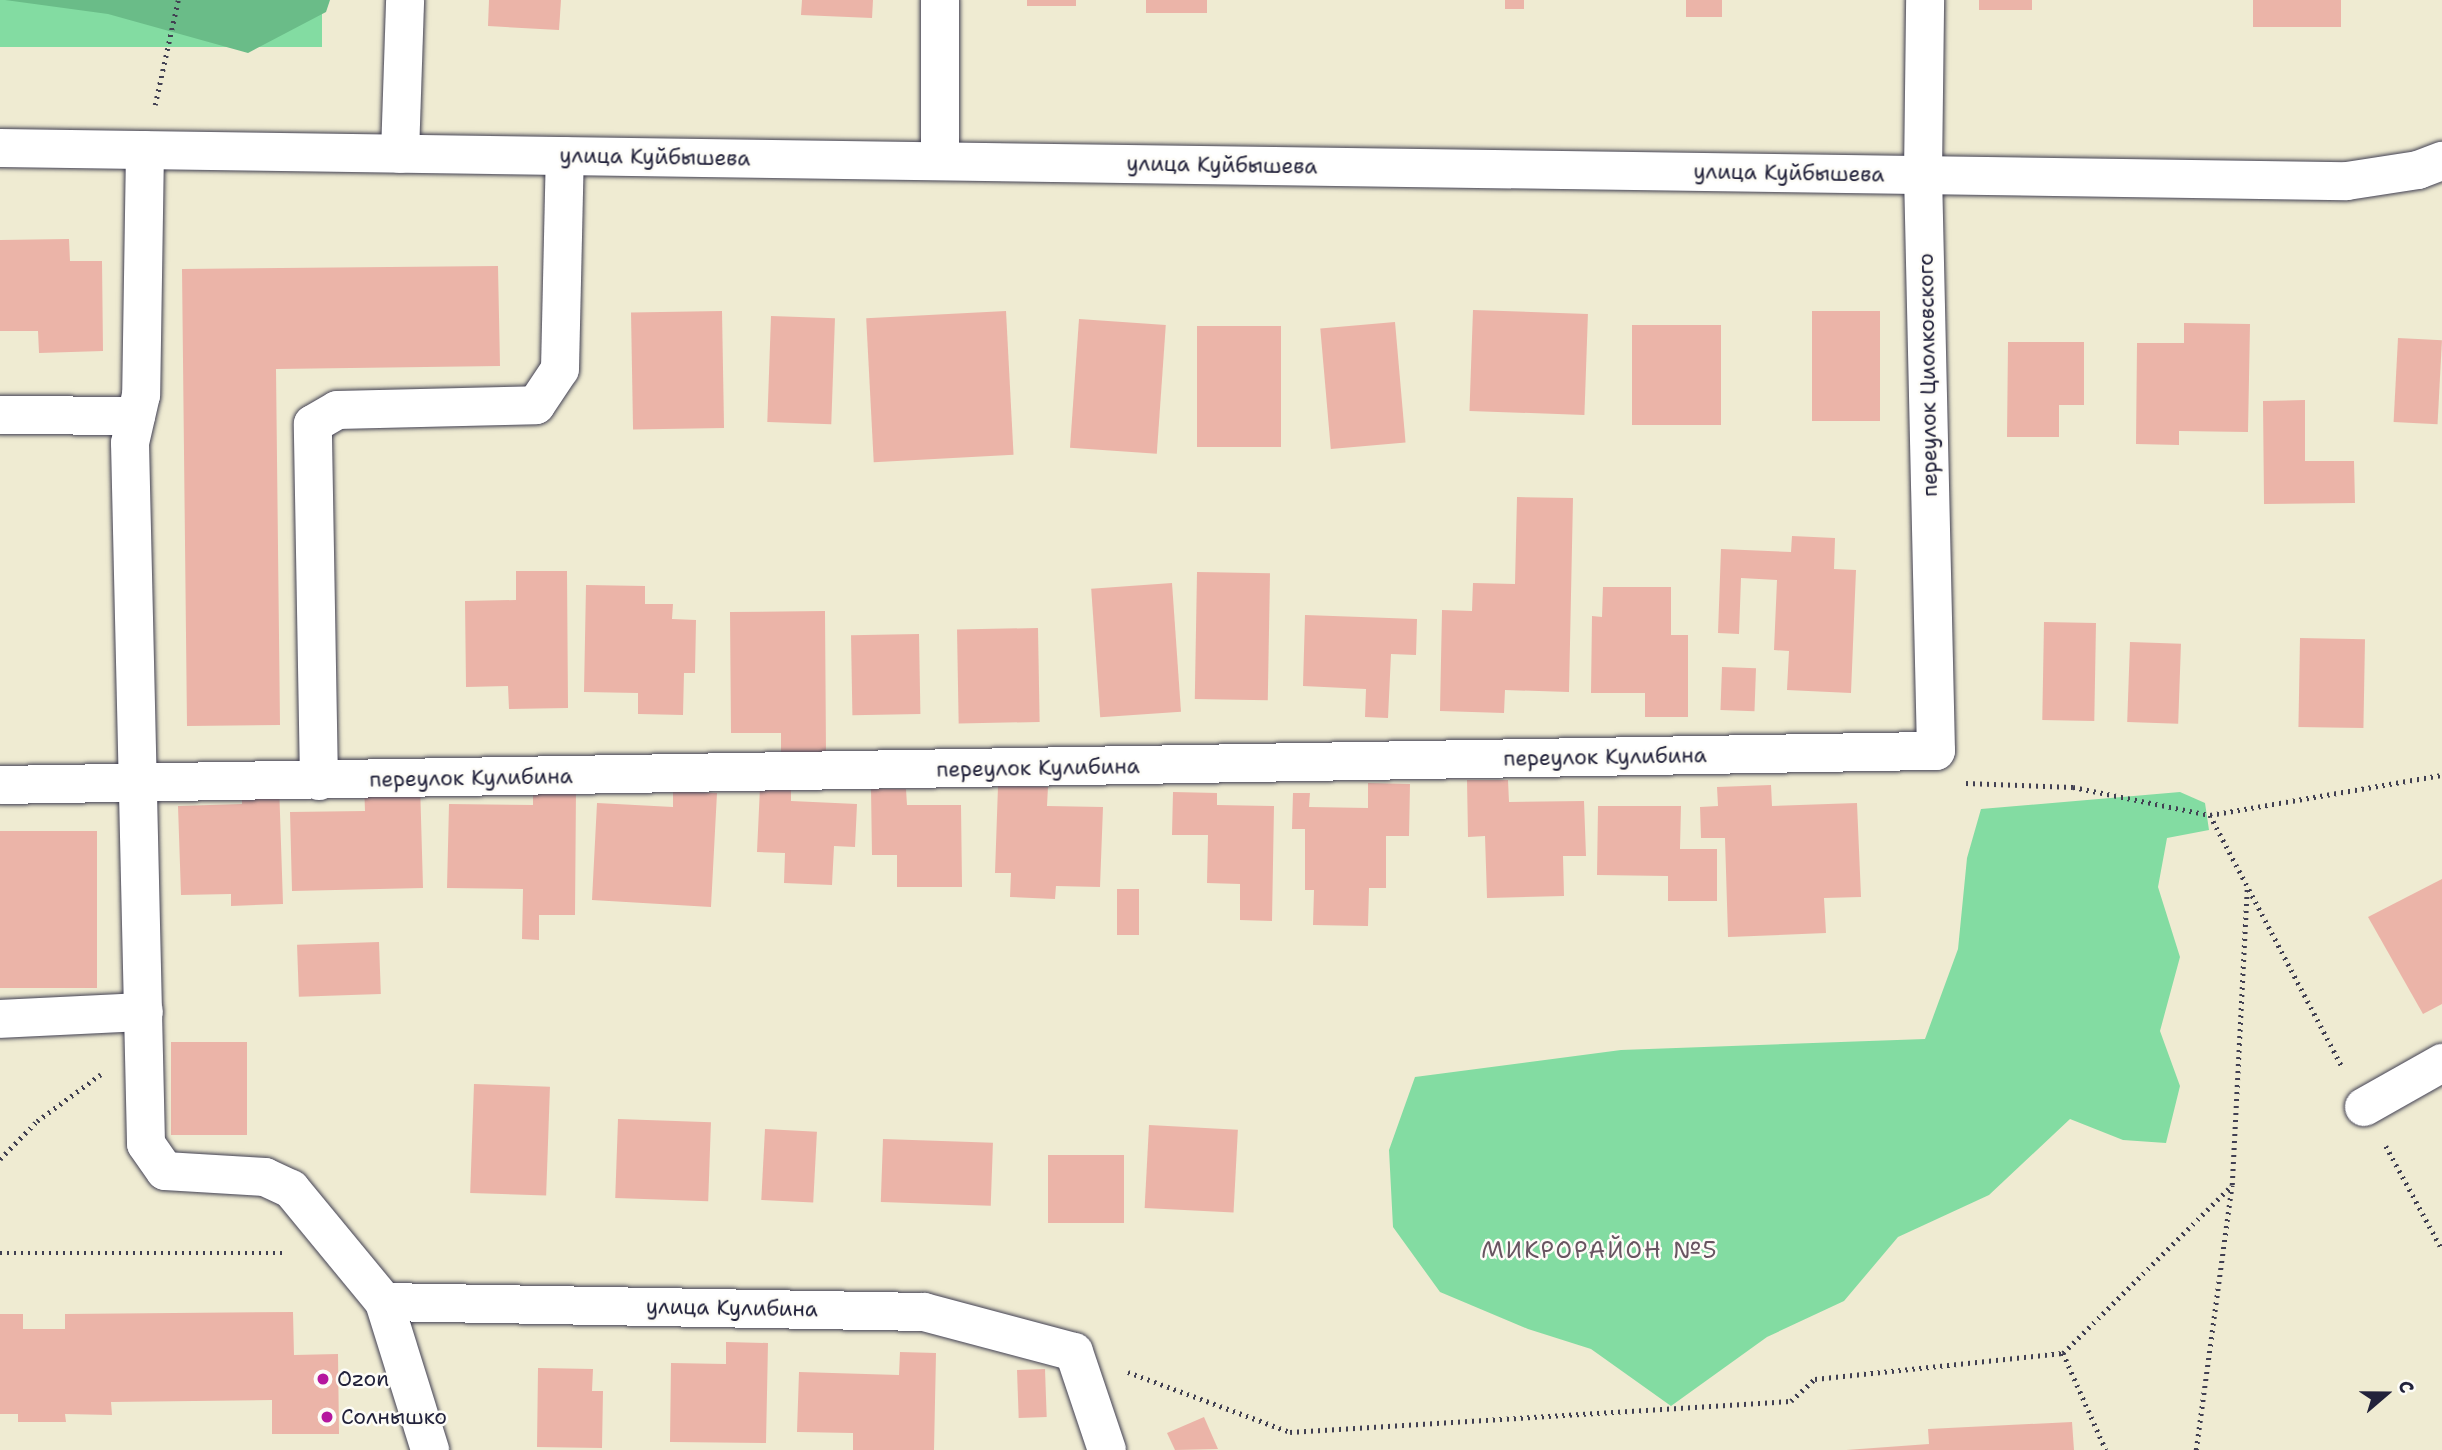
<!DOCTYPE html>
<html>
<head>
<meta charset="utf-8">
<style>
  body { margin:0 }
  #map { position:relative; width:2442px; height:1450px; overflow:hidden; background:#efebd2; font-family:"Shantell Sans",sans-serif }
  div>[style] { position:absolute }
  .green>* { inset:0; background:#83dca2; transform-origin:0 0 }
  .forest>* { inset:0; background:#6abc88 }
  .building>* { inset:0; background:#ebb4a8; transform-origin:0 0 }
  .path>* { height:4.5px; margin-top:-2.25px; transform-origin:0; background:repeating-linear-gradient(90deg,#414052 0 2px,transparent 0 7px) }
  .roads { filter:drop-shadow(0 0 2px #414052) drop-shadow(0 0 2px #414052) }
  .minor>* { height:38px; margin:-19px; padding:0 19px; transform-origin:19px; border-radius:19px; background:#fff }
  .dots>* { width:19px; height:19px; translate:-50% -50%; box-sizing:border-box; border:4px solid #fdfcf7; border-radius:50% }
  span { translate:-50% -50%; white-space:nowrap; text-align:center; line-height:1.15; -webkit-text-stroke:5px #fdfcf7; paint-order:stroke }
  .street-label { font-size:21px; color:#22223b }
  .poi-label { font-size:21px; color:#22223b }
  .left { translate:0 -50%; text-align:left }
  .neighbourhood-label { font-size:23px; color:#685561; letter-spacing:2px }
  .north { position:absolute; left:2351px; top:1359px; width:70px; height:70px; -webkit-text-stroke:5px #fdfcf7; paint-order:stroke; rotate:70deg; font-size:19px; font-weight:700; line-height:28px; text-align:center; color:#22223b }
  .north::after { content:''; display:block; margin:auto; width:24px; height:32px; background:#22223b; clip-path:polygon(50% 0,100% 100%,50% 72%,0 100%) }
</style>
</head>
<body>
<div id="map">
  <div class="green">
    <div style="left:0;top:0;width:322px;height:47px"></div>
    <div style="clip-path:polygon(2180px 792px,2205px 803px,2209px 830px,2167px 838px,2158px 887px,2180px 957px,2160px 1031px,2180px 1086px,2166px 1143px,2123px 1140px,2070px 1119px,1989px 1195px,1898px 1237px,1844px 1301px,1767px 1337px,1671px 1406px,1591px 1349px,1528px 1329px,1440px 1292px,1393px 1227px,1389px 1150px,1415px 1077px,1621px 1050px,1925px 1039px,1958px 949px,1967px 858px,1981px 809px)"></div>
  </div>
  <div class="forest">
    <div style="clip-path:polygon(5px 0,330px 0,326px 12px,248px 53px,108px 14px)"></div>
  </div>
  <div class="building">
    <div style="clip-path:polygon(489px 0,561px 0,559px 30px,488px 26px)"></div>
    <div style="clip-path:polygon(802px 0,873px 0,872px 18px,801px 15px)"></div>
    <div style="left:1027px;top:0;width:49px;height:6px"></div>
    <div style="left:1146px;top:0;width:61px;height:13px"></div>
    <div style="left:1505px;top:0;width:19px;height:9px"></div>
    <div style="left:1686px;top:0;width:36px;height:17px"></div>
    <div style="left:1979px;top:0;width:53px;height:10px"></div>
    <div style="left:2253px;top:0;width:88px;height:27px"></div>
    <div style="clip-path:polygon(69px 239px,70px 261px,102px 261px,103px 351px,39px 353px,38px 331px,0 331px,0 240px)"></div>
    <div style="clip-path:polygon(498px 266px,500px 366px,276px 369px,280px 725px,187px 726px,182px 269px)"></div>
    <div style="left:1473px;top:310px;width:115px;height:101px;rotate:2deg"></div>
    <div style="left:722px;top:311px;width:117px;height:91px;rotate:89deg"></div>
    <div style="left:1006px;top:311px;width:144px;height:140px;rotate:87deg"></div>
    <div style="left:1812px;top:311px;width:68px;height:110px"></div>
    <div style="left:771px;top:316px;width:64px;height:106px;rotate:2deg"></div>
    <div style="left:1079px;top:319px;width:87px;height:129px;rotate:4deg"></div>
    <div style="left:1395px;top:322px;width:121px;height:75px;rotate:85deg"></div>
    <div style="clip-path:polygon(2184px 323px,2250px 324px,2248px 432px,2179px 431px,2179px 445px,2136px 444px,2137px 343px,2184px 343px)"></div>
    <div style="left:1632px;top:325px;width:89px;height:100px"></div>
    <div style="left:1197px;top:326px;width:84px;height:121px"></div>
    <div style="left:2398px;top:338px;width:44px;height:84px;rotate:3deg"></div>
    <div style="clip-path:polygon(2008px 342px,2084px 342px,2084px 405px,2059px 405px,2059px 437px,2007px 437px)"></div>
    <div style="clip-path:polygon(2305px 400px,2305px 461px,2354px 461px,2355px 503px,2264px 504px,2263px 401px)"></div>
    <div style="clip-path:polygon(1517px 497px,1573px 498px,1569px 692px,1505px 690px,1504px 713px,1440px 711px,1442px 610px,1472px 611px,1473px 583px,1515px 584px)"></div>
    <div style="clip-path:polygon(1792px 536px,1835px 538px,1834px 569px,1856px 570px,1851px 693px,1787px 690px,1789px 651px,1774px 650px,1777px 580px,1741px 578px,1739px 634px,1718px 633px,1721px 549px,1791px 552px)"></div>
    <div style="clip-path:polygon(516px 571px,567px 571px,568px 708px,509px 709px,508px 686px,466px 687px,465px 601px,516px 600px)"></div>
    <div style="left:1197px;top:572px;width:73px;height:127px;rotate:1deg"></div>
    <div style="left:1172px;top:583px;width:129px;height:81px;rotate:86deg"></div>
    <div style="clip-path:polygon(586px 585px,645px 586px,645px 604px,673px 604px,672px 619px,696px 620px,695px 673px,684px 673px,683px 715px,638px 714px,638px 693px,584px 692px)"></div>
    <div style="clip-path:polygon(1603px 587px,1671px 587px,1671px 635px,1688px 635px,1688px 717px,1645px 717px,1645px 693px,1591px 693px,1592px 616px,1602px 617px)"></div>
    <div style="clip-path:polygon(825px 611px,826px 754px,781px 754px,781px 733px,731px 733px,730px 612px)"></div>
    <div style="clip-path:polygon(1305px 615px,1417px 619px,1416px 655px,1391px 654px,1388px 718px,1365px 717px,1366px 689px,1303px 686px)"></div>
    <div style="left:2044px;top:622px;width:52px;height:98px;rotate:1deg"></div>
    <div style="left:1038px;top:628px;width:94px;height:81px;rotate:89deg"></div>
    <div style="left:919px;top:634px;width:80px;height:68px;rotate:89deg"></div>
    <div style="left:2300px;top:638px;width:65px;height:89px;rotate:1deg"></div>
    <div style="left:2130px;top:642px;width:51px;height:80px;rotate:2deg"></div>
    <div style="left:1722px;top:667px;width:34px;height:43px;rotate:2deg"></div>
    <div style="clip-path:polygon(1467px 780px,1508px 780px,1509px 802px,1584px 801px,1586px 856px,1563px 856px,1564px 896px,1487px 898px,1485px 836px,1468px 837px)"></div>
    <div style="clip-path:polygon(420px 783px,423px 888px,292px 891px,290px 812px,365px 811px,364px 784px)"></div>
    <div style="clip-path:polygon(1368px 783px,1410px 784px,1409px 836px,1386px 836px,1386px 888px,1369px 888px,1368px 926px,1313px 925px,1314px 890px,1305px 890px,1305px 829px,1292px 829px,1293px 793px,1310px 793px,1309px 807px,1368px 808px)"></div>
    <div style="clip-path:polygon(279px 784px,283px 904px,231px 906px,231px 894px,181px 895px,178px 806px,242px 804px,242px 785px)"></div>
    <div style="clip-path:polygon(1771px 785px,1772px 806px,1857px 803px,1861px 897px,1824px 898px,1826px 933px,1728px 937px,1725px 838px,1701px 838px,1700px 807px,1718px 806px,1717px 787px)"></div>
    <div style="clip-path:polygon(998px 786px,1048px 787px,1047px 806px,1103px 807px,1100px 887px,1056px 886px,1055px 899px,1010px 897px,1011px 873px,995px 873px)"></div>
    <div style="clip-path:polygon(760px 787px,791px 788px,791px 801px,857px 804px,855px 847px,834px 846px,832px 885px,784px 883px,785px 853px,757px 852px)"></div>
    <div style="clip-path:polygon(533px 788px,576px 789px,575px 915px,539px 915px,539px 940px,522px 939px,523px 889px,447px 888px,449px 804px,533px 805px)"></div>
    <div style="clip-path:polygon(871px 789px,906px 789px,907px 805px,961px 805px,962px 887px,897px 887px,897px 855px,872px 855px)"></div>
    <div style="clip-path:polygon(673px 791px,717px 793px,711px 907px,592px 900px,597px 803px,673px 807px)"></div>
    <div style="clip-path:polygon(1173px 792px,1217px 793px,1217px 805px,1274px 806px,1272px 921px,1240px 920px,1240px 884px,1207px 883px,1208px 835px,1172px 835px)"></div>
    <div style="clip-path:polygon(1598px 806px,1681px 806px,1680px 849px,1717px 849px,1717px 901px,1668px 901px,1668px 876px,1597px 875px)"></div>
    <div style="left:0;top:831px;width:97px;height:157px"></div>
    <div style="clip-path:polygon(2442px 879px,2442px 1004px,2423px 1014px,2368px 917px)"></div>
    <div style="left:1117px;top:889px;width:22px;height:46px"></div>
    <div style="left:379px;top:942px;width:52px;height:82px;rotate:88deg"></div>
    <div style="left:171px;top:1042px;width:76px;height:93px"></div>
    <div style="left:474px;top:1084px;width:76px;height:109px;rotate:2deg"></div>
    <div style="left:618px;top:1119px;width:93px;height:79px;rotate:2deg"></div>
    <div style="left:1149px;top:1125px;width:89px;height:83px;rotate:3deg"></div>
    <div style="left:765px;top:1129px;width:52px;height:71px;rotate:3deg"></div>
    <div style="left:883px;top:1139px;width:110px;height:63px;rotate:2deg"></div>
    <div style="left:1048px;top:1155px;width:76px;height:68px"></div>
    <div style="clip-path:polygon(293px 1312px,294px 1355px,338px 1354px,339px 1434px,272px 1434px,272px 1400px,111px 1402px,112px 1415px,65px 1414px,66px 1422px,18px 1422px,18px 1414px,0 1414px,0 1314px,23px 1314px,23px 1329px,65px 1329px,65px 1314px)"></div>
    <div style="clip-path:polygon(726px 1342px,768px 1343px,766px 1443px,670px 1442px,671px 1363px,726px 1364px)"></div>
    <div style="clip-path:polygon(900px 1352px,936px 1353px,934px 1450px,853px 1450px,853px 1433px,797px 1432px,799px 1372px,899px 1375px)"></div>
    <div style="clip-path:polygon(538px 1368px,593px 1369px,592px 1391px,603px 1391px,602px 1448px,537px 1447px)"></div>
    <div style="left:1045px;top:1369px;width:48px;height:28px;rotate:88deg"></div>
    <div style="clip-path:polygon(1204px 1417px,1218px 1449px,1175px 1450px,1167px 1433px)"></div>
    <div style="clip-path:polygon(2072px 1422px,2074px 1450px,1846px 1450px,1929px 1444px,1928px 1429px)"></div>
  </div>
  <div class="path">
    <div style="left:155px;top:105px;width:107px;rotate:-77.6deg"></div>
    <div style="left:1966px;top:783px;width:107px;rotate:2.1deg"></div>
    <div style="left:2073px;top:787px;width:140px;rotate:11.6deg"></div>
    <div style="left:2210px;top:815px;width:235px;rotate:-9.8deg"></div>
    <div style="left:2210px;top:815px;width:286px;rotate:62.3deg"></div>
    <div style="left:2386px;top:1146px;width:117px;rotate:61.5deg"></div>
    <div style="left:0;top:1159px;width:53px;rotate:-45.8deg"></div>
    <div style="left:37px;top:1121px;width:79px;rotate:-36.3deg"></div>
    <div style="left:0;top:1253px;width:286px"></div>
    <div style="left:2063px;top:1353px;width:106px;rotate:66.1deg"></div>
    <div style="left:1128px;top:1372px;width:173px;rotate:20.3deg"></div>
    <div style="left:1290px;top:1432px;width:502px;rotate:-3.54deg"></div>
    <div style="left:1791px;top:1401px;width:33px;rotate:-43deg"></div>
    <div style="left:1815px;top:1379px;width:249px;rotate:-6deg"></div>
    <div style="left:2063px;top:1353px;width:238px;rotate:-44.8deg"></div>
    <div style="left:2196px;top:1450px;width:267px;rotate:-82.3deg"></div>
    <div style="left:2232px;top:1185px;width:300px;rotate:-87.1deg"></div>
  </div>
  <div class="roads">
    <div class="minor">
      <div style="left:0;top:148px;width:2347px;rotate:0.81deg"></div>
      <div style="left:2347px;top:181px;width:72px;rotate:-8.8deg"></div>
      <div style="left:2418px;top:170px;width:26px;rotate:-21deg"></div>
      <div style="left:145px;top:150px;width:245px;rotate:90.9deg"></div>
      <div style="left:141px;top:395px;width:49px;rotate:102.9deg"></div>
      <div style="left:130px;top:443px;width:701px;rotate:88.69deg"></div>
      <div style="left:146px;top:1144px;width:33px;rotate:55deg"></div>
      <div style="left:165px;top:1171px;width:100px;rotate:3.4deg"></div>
      <div style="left:265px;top:1177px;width:29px;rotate:25deg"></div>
      <div style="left:291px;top:1189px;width:146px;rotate:50.5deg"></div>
      <div style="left:384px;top:1302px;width:155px;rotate:72.7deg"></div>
      <div style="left:400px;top:154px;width:154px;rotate:-88.1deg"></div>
      <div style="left:940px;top:161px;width:161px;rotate:-90deg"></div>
      <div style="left:0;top:415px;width:136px;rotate:0.4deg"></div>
      <div style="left:319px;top:781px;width:357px;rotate:-91deg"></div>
      <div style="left:313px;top:424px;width:28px;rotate:-30deg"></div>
      <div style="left:337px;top:410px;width:199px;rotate:-1.4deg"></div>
      <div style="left:536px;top:405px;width:43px;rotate:-56.3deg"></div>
      <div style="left:560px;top:369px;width:213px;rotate:-88.7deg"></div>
      <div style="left:0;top:785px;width:1936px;rotate:-1.01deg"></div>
      <div style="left:1936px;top:751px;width:577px;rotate:-91.29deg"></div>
      <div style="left:1923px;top:174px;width:174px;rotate:-89.3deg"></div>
      <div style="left:0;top:1019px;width:144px;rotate:-2.8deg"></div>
      <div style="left:2364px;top:1107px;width:90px;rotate:-29.4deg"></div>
      <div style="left:384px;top:1302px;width:540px;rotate:1.06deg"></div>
      <div style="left:924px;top:1312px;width:155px;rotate:14.9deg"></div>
      <div style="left:1074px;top:1352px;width:103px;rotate:71.4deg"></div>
    </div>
  </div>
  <div class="dots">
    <div style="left:323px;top:1379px;background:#b5179e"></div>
    <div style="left:327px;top:1417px;background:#b5179e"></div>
  </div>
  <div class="street-label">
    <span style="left:655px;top:157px;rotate:1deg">улица Куйбышева</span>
    <span style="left:1222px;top:165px;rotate:1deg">улица Куйбышева</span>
    <span style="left:1789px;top:173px;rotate:1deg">улица Куйбышева</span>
    <span style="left:1928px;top:375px;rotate:-91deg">переулок Циолковского</span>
    <span style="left:1605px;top:757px;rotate:-1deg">переулок Кулибина</span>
    <span style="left:1038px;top:768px;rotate:-1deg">переулок Кулибина</span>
    <span style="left:471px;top:778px;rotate:-1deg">переулок Кулибина</span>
    <span style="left:732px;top:1308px;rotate:1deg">улица Кулибина</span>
  </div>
  <div class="poi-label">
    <span class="left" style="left:337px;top:1379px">Ozon</span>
    <span class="left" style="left:341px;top:1417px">Солнышко</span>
  </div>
  <div class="neighbourhood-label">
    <span style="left:1600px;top:1250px">МИКРОРАЙОН №5</span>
  </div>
  <div class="north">С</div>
</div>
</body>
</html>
